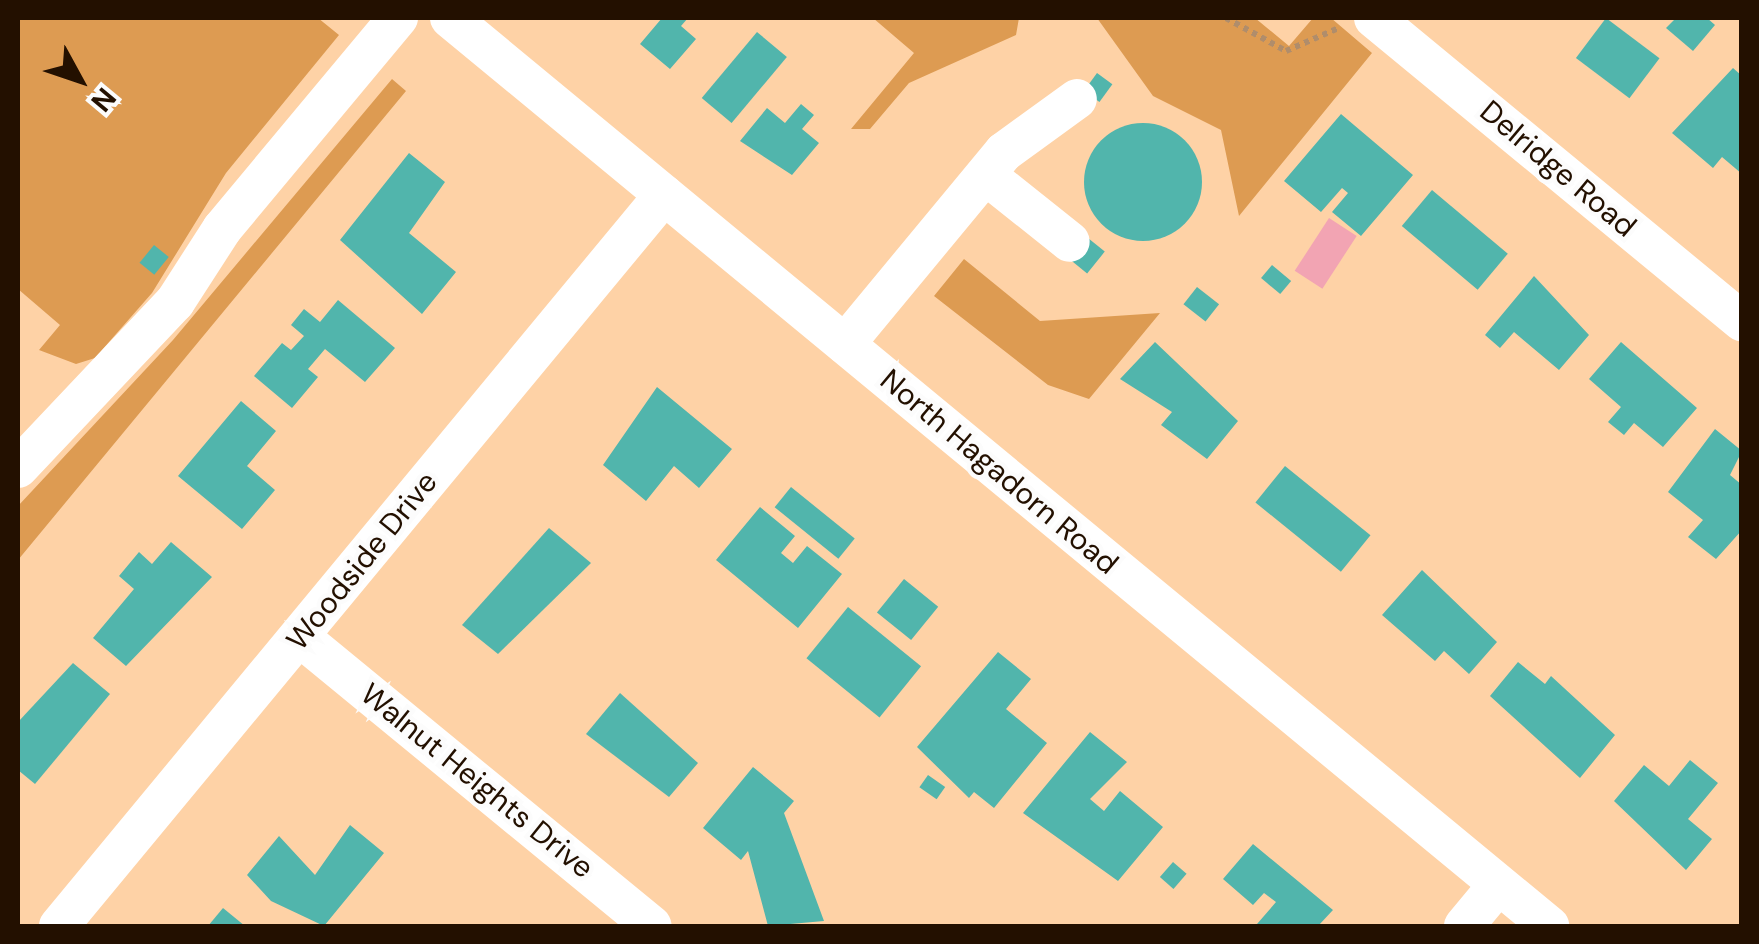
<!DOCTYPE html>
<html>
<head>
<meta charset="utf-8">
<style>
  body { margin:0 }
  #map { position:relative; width:1759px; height:944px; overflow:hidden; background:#fed2a6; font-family:"DM Sans",sans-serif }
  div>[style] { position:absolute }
  .green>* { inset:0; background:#dd9b52 }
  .water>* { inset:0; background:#f2a4b3; transform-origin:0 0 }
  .building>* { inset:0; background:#51b5ac; transform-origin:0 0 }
  .round { border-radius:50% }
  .path>* { height:6px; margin-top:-3px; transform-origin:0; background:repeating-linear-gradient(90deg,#b08d6b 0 5px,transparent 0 10px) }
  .minor>* { height:40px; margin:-20px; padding:0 20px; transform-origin:20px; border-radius:20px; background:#fff }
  span { translate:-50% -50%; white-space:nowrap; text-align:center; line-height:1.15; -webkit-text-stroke:9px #fcfcfc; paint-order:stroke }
  .street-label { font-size:30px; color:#231000 }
  .frame { position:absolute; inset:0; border:20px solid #231000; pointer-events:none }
  .north { position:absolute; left:30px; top:30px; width:100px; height:100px; -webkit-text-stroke:8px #fcfcfc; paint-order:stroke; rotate:130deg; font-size:28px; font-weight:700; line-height:40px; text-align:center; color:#231000 }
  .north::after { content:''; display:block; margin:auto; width:35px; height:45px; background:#231000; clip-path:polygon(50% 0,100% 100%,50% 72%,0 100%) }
</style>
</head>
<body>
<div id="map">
  <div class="green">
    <div style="clip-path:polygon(18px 18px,318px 18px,339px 35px,226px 173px,152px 293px,95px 358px,76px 364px,39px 350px,60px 325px,18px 289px)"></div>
    <div style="clip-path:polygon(873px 18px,1019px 18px,1016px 35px,909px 83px,870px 129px,851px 129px,914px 53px)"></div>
    <div style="clip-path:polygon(1097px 18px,1255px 18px,1289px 46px,1313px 18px,1331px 18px,1372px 53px,1239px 216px,1221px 130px,1153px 96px)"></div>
    <div style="clip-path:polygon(392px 79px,406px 91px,18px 560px,18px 506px,173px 340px)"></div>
    <div style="clip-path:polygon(964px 259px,1040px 321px,1160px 313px,1089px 399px,1048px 385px,934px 296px)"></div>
  </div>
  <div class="water">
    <div style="left:1329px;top:218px;width:33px;height:63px;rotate:33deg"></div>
  </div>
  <div class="building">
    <div style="clip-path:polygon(662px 18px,688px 18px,681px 26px,696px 39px,670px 69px,640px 44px)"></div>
    <div style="left:1606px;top:18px;width:67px;height:50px;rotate:37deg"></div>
    <div style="clip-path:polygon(1676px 18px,1707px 18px,1715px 25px,1693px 51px,1666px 28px)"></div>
    <div style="left:757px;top:32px;width:39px;height:86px;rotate:40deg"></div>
    <div style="clip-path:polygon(1733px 68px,1742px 76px,1742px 174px,1722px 157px,1713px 168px,1672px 133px)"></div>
    <div style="left:1097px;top:73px;width:19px;height:22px;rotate:36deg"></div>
    <div style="clip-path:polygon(801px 104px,814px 115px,802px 129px,819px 143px,792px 175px,740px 141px,767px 108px,785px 123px)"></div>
    <div style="clip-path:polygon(1341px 114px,1413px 175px,1361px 236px,1332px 212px,1348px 193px,1342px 188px,1321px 212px,1284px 181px)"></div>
    <div class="round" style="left:1084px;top:123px;width:118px;height:118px"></div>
    <div style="clip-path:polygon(409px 153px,445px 182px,409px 233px,456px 272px,422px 314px,340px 240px)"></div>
    <div style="left:1432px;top:190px;width:99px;height:47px;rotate:40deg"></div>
    <div style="left:1083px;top:234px;width:28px;height:28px;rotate:39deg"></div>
    <div style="left:154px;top:245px;width:19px;height:23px;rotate:39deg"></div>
    <div style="left:1272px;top:265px;width:25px;height:17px;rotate:40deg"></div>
    <div style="clip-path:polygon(1534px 276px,1589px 335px,1559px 370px,1514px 332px,1500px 348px,1485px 335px)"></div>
    <div style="left:1197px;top:287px;width:28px;height:22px;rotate:38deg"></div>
    <div style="clip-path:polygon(338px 300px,395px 348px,365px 382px,325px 349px,308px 369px,318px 377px,292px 408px,254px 376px,282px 343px,291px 350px,304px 336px,291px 325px,304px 309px,320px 322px)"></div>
    <div style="clip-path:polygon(1155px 342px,1238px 421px,1207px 459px,1161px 425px,1172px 412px,1120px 379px)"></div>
    <div style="clip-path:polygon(1621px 342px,1697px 408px,1663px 447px,1634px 423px,1624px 435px,1608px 422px,1621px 407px,1589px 379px)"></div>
    <div style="clip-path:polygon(657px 387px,732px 449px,699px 488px,674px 466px,646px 501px,603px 465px)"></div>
    <div style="clip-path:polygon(241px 401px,276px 431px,247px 466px,275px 490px,242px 529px,178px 476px)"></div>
    <div style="clip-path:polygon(1715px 429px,1742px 451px,1730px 475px,1742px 485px,1742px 530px,1716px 559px,1688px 537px,1703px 520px,1668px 492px)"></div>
    <div style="left:1285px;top:466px;width:110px;height:47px;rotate:39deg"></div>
    <div style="left:791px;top:487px;width:82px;height:26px;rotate:39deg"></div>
    <div style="clip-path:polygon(760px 507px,795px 536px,781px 553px,793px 563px,807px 546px,842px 574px,798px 628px,716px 560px)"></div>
    <div style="clip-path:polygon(549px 528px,591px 563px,498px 654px,462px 625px)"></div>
    <div style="clip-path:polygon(171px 542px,212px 577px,126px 666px,93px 638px,134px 589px,119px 576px,139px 552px,152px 564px)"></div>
    <div style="clip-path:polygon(1422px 570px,1497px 642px,1469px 674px,1444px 651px,1435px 661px,1382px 615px)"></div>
    <div style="left:904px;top:579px;width:44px;height:43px;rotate:39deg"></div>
    <div style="left:848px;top:607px;width:94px;height:66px;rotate:39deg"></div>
    <div style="clip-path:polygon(998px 652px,1031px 679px,1006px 709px,1047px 743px,994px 808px,974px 792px,969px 798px,917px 747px)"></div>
    <div style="clip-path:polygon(1518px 662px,1545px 684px,1551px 676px,1615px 735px,1580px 778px,1490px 696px)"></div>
    <div style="clip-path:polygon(73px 663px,110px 694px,35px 784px,18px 770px,18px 722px)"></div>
    <div style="clip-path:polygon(620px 693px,698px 763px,669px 797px,586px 734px)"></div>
    <div style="clip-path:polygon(1090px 732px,1127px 762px,1090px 799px,1104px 811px,1120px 791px,1163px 827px,1118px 881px,1023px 813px)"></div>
    <div style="clip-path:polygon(1690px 760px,1718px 783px,1688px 819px,1712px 839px,1686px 870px,1614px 801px,1644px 765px,1669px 786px)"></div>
    <div style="clip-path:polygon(753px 767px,794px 801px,784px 813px,824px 921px,768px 926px,748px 851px,741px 860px,703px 828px)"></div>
    <div style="left:928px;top:775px;width:21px;height:15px;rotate:35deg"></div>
    <div style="clip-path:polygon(350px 825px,384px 853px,324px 926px,271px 901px,247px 875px,279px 836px,315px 875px)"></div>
    <div style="clip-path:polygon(1253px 844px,1333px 910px,1318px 926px,1257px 924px,1276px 902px,1264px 893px,1253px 905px,1223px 879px)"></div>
    <div style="left:1173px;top:862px;width:18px;height:20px;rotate:41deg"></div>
    <div style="clip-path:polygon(223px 908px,245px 926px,208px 926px)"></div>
  </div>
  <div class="path">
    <div style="left:1226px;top:18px;width:68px;rotate:28.8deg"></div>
    <div style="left:1286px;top:51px;width:58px;rotate:-23.5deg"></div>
  </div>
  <div class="minor">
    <div style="left:450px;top:18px;width:1426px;rotate:39.56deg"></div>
    <div style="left:1374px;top:18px;width:477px;rotate:39.5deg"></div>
    <div style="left:986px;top:175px;width:107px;rotate:38.6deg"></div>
    <div style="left:845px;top:344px;width:249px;rotate:-50.4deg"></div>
    <div style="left:1004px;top:152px;width:90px;rotate:-36deg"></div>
    <div style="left:18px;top:468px;width:228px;rotate:-46.6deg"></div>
    <div style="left:175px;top:302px;width:87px;rotate:-57.2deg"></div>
    <div style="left:222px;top:229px;width:275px;rotate:-50.2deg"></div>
    <div style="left:300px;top:637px;width:455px;rotate:39.4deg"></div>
    <div style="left:59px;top:926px;width:949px;rotate:-50.39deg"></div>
    <div style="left:1464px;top:926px;width:53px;rotate:-50.3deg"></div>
  </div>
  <div class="street-label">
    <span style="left:1558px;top:169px;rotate:40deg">Delridge Road</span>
    <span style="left:999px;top:472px;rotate:40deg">North Hagadorn Road</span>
    <span style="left:362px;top:561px;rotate:-51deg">Woodside Drive</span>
    <span style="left:477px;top:781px;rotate:39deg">Walnut Heights Drive</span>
  </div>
  <div class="frame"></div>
  <div class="north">N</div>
</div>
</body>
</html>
